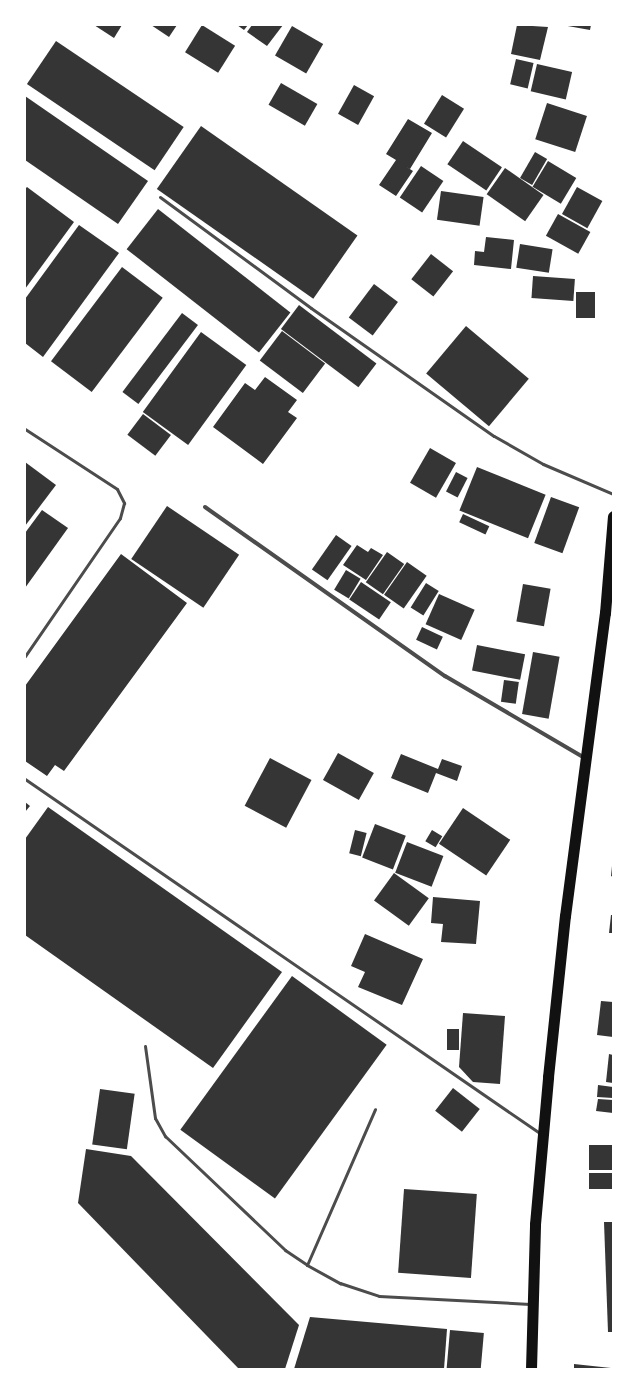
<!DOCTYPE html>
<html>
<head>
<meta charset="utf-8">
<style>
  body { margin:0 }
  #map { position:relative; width:638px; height:1394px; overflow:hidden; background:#fff; font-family:Manrope,sans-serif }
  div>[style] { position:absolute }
  .building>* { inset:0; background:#353535; transform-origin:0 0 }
  .service>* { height:3px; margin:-1.5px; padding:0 1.5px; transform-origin:1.5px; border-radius:1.5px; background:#4c4c4c }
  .minor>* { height:4px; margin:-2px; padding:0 2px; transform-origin:2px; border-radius:2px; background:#4c4c4c }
  .trunk>* { height:11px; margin:-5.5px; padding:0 5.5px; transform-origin:5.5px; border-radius:5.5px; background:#111 }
  span { translate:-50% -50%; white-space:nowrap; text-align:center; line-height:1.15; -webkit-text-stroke:3.5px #fff; paint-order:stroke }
  .frame { position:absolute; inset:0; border:26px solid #fff; pointer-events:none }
</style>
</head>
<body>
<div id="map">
  <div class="building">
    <div style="clip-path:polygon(94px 25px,122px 25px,114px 38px)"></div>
    <div style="clip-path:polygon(151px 25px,177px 25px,169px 37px)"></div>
    <div style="left:202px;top:25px;width:39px;height:32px;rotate:32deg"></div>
    <div style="clip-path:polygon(237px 25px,248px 25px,244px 30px)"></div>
    <div style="clip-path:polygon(252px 25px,283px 25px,267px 46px,247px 32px)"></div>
    <div style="clip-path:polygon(517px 25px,548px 27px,540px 60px,511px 54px)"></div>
    <div style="clip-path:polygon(562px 25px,591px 25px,590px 30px)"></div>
    <div style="left:292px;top:26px;width:36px;height:34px;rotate:30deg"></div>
    <div style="left:56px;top:41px;width:154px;height:52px;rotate:34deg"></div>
    <div style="left:516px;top:59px;width:18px;height:26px;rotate:13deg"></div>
    <div style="left:537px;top:64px;width:36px;height:28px;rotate:13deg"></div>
    <div style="left:281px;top:83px;width:42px;height:25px;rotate:30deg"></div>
    <div style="left:354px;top:85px;width:23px;height:33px;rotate:29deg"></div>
    <div style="left:442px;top:95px;width:26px;height:34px;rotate:32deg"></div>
    <div style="clip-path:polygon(25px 96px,148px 181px,118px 224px,25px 160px)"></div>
    <div style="left:547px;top:103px;width:42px;height:38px;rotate:18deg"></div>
    <div style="clip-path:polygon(408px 119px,432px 133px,410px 169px,405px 166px,413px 171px,396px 196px,379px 185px,396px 160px,386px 154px)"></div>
    <div style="left:201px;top:126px;width:191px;height:77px;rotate:35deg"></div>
    <div style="left:463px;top:141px;width:47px;height:28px;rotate:34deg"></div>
    <div style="left:535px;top:152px;width:14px;height:30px;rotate:30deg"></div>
    <div style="left:548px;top:161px;width:33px;height:30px;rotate:31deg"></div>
    <div style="left:421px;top:166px;width:27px;height:38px;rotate:34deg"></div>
    <div style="left:505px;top:168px;width:47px;height:32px;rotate:35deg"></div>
    <div style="clip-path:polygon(27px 187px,74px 222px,25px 289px,25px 189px)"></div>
    <div style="left:577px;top:187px;width:29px;height:31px;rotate:29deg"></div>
    <div style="left:441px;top:191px;width:43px;height:29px;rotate:8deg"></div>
    <div style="left:158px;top:209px;width:168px;height:51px;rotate:38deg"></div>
    <div style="left:558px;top:214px;width:37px;height:25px;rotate:29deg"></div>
    <div style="clip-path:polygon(79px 225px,119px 253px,43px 357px,25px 343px,25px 299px)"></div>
    <div style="clip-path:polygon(486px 237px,514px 240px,511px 269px,474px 265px,475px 251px,484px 252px)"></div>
    <div style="left:520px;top:244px;width:33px;height:24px;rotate:9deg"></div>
    <div style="left:431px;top:254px;width:28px;height:32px;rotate:38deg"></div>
    <div style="left:122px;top:267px;width:51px;height:118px;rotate:37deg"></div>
    <div style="left:533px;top:276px;width:42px;height:22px;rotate:4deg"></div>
    <div style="left:374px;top:284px;width:30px;height:42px;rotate:37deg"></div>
    <div style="left:576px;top:292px;width:19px;height:26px"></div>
    <div style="left:299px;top:305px;width:97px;height:30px;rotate:37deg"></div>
    <div style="left:182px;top:313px;width:20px;height:99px;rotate:37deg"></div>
    <div style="left:466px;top:326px;width:82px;height:62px;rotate:40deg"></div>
    <div style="left:282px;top:331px;width:54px;height:37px;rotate:37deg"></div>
    <div style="left:201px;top:332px;width:56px;height:99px;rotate:36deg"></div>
    <div style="clip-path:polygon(265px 377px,297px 400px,288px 412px,297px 418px,263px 464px,213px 427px,245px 383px,255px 390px)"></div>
    <div style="left:143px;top:414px;width:35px;height:26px;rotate:37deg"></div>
    <div style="left:430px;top:448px;width:30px;height:40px;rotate:30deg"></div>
    <div style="clip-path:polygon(25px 462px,56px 485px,25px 526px)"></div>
    <div style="left:477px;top:467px;width:74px;height:47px;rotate:22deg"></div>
    <div style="left:456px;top:472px;width:13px;height:22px;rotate:27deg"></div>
    <div style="left:551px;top:497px;width:30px;height:49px;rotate:20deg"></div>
    <div style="left:167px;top:506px;width:87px;height:64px;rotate:34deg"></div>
    <div style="clip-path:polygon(42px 510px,68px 528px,25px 588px,25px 533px)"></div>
    <div style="left:463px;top:514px;width:29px;height:9px;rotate:25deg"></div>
    <div style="left:336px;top:535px;width:19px;height:42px;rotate:35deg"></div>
    <div style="clip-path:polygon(357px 545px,368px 552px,371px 548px,383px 555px,366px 580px,343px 565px)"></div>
    <div style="left:387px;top:552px;width:21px;height:37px;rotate:35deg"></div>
    <div style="clip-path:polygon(121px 554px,187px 603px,64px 771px,55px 765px,47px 776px,25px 761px,25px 686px)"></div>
    <div style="left:407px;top:562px;width:24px;height:40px;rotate:35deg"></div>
    <div style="left:346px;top:570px;width:17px;height:23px;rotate:31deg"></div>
    <div style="left:361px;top:582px;width:36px;height:21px;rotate:34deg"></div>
    <div style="left:426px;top:583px;width:15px;height:29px;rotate:32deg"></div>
    <div style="left:523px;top:584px;width:28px;height:38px;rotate:10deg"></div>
    <div style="left:439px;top:594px;width:39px;height:33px;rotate:24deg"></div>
    <div style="left:422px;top:627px;width:23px;height:14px;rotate:25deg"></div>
    <div style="left:477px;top:645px;width:49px;height:26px;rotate:11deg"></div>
    <div style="left:533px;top:652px;width:27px;height:63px;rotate:10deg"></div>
    <div style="left:504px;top:680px;width:15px;height:22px;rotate:8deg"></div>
    <div style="left:338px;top:753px;width:41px;height:31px;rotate:29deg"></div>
    <div style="clip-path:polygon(401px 754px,438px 769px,442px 759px,462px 766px,457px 781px,436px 773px,428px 793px,391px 778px)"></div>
    <div style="left:270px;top:758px;width:47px;height:54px;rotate:28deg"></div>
    <div style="clip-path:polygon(25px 802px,30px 806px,25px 812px)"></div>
    <div style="clip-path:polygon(48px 807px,282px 972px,213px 1068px,25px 935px,25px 839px)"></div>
    <div style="left:463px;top:808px;width:57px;height:43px;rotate:34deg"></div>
    <div style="left:375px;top:824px;width:33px;height:36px;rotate:21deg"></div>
    <div style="left:355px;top:830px;width:12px;height:24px;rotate:14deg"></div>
    <div style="left:432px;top:830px;width:12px;height:13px;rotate:31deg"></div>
    <div style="left:407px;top:842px;width:39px;height:33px;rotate:21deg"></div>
    <div style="clip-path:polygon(612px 866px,613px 866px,613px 877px,611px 876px)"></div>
    <div style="left:394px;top:873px;width:43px;height:34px;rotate:36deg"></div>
    <div style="clip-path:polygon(433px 897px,480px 901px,476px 944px,441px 942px,443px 924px,431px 923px)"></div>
    <div style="clip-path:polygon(611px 915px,613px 915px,613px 933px,609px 933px)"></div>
    <div style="clip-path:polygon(365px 934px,423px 959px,402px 1005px,358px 987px,365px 972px,351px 966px)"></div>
    <div style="left:292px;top:976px;width:117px;height:190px;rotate:36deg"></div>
    <div style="clip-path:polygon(601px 1001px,613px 1002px,613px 1037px,597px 1035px)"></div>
    <div style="clip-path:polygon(463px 1013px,505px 1016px,500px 1084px,473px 1082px,459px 1067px)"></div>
    <div style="left:447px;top:1029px;width:12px;height:21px"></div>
    <div style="clip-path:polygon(609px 1054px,613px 1055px,613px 1083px,606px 1082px)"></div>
    <div style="clip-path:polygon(598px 1085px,613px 1087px,613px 1098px,597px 1097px)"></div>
    <div style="left:453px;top:1088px;width:34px;height:29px;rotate:38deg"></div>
    <div style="left:100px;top:1089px;width:35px;height:56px;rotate:8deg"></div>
    <div style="clip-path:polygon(598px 1099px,613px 1100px,613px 1113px,596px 1111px)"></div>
    <div style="left:589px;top:1145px;width:24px;height:25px"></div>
    <div style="clip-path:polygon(86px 1149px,131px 1156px,299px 1325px,285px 1369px,239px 1369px,78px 1203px)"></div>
    <div style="left:613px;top:1173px;width:16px;height:24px;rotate:90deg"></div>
    <div style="left:404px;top:1189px;width:73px;height:84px;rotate:4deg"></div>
    <div style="clip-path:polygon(604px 1222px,613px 1222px,613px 1332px,608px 1332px)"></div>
    <div style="clip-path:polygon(310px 1317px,447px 1329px,444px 1369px,294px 1369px)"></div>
    <div style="left:450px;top:1330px;width:34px;height:39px;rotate:5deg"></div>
    <div style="clip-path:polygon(574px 1364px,611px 1368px,611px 1369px,574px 1369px)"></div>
  </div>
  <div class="service">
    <div style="left:160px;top:197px;width:187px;rotate:36.3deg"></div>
    <div style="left:311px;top:308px;width:223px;rotate:35deg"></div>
    <div style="left:494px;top:436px;width:56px;rotate:29.7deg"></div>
    <div style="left:543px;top:464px;width:76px;rotate:23.2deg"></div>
    <div style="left:25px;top:429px;width:110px;rotate:33.1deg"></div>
    <div style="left:117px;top:489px;width:16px;rotate:63deg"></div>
    <div style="left:124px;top:503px;width:16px;rotate:105deg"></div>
    <div style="left:120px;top:518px;width:168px;rotate:124.5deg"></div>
    <div style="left:25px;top:779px;width:626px;rotate:34.53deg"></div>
    <div style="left:145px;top:1046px;width:73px;rotate:82.1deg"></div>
    <div style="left:155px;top:1118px;width:21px;rotate:61deg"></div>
    <div style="left:165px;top:1136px;width:166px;rotate:43.5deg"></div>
    <div style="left:285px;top:1250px;width:27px;rotate:34deg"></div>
    <div style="left:307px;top:1265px;width:38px;rotate:29deg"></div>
    <div style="left:340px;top:1283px;width:41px;rotate:18.4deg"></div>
    <div style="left:379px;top:1296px;width:151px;rotate:3deg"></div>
    <div style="left:307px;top:1265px;width:170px;rotate:-66.4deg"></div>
  </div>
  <div class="minor">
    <div style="left:205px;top:507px;width:294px;rotate:35.2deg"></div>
    <div style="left:445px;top:676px;width:162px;rotate:30.4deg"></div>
  </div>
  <div class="trunk">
    <div style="left:531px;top:1369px;width:145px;rotate:-88.4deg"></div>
    <div style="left:535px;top:1224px;width:148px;rotate:-84.9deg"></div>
    <div style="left:548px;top:1077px;width:162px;rotate:-84deg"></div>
    <div style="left:565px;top:916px;width:306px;rotate:-82.5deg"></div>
    <div style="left:605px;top:613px;width:97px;rotate:-85.3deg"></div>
  </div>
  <div class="frame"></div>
</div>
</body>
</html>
